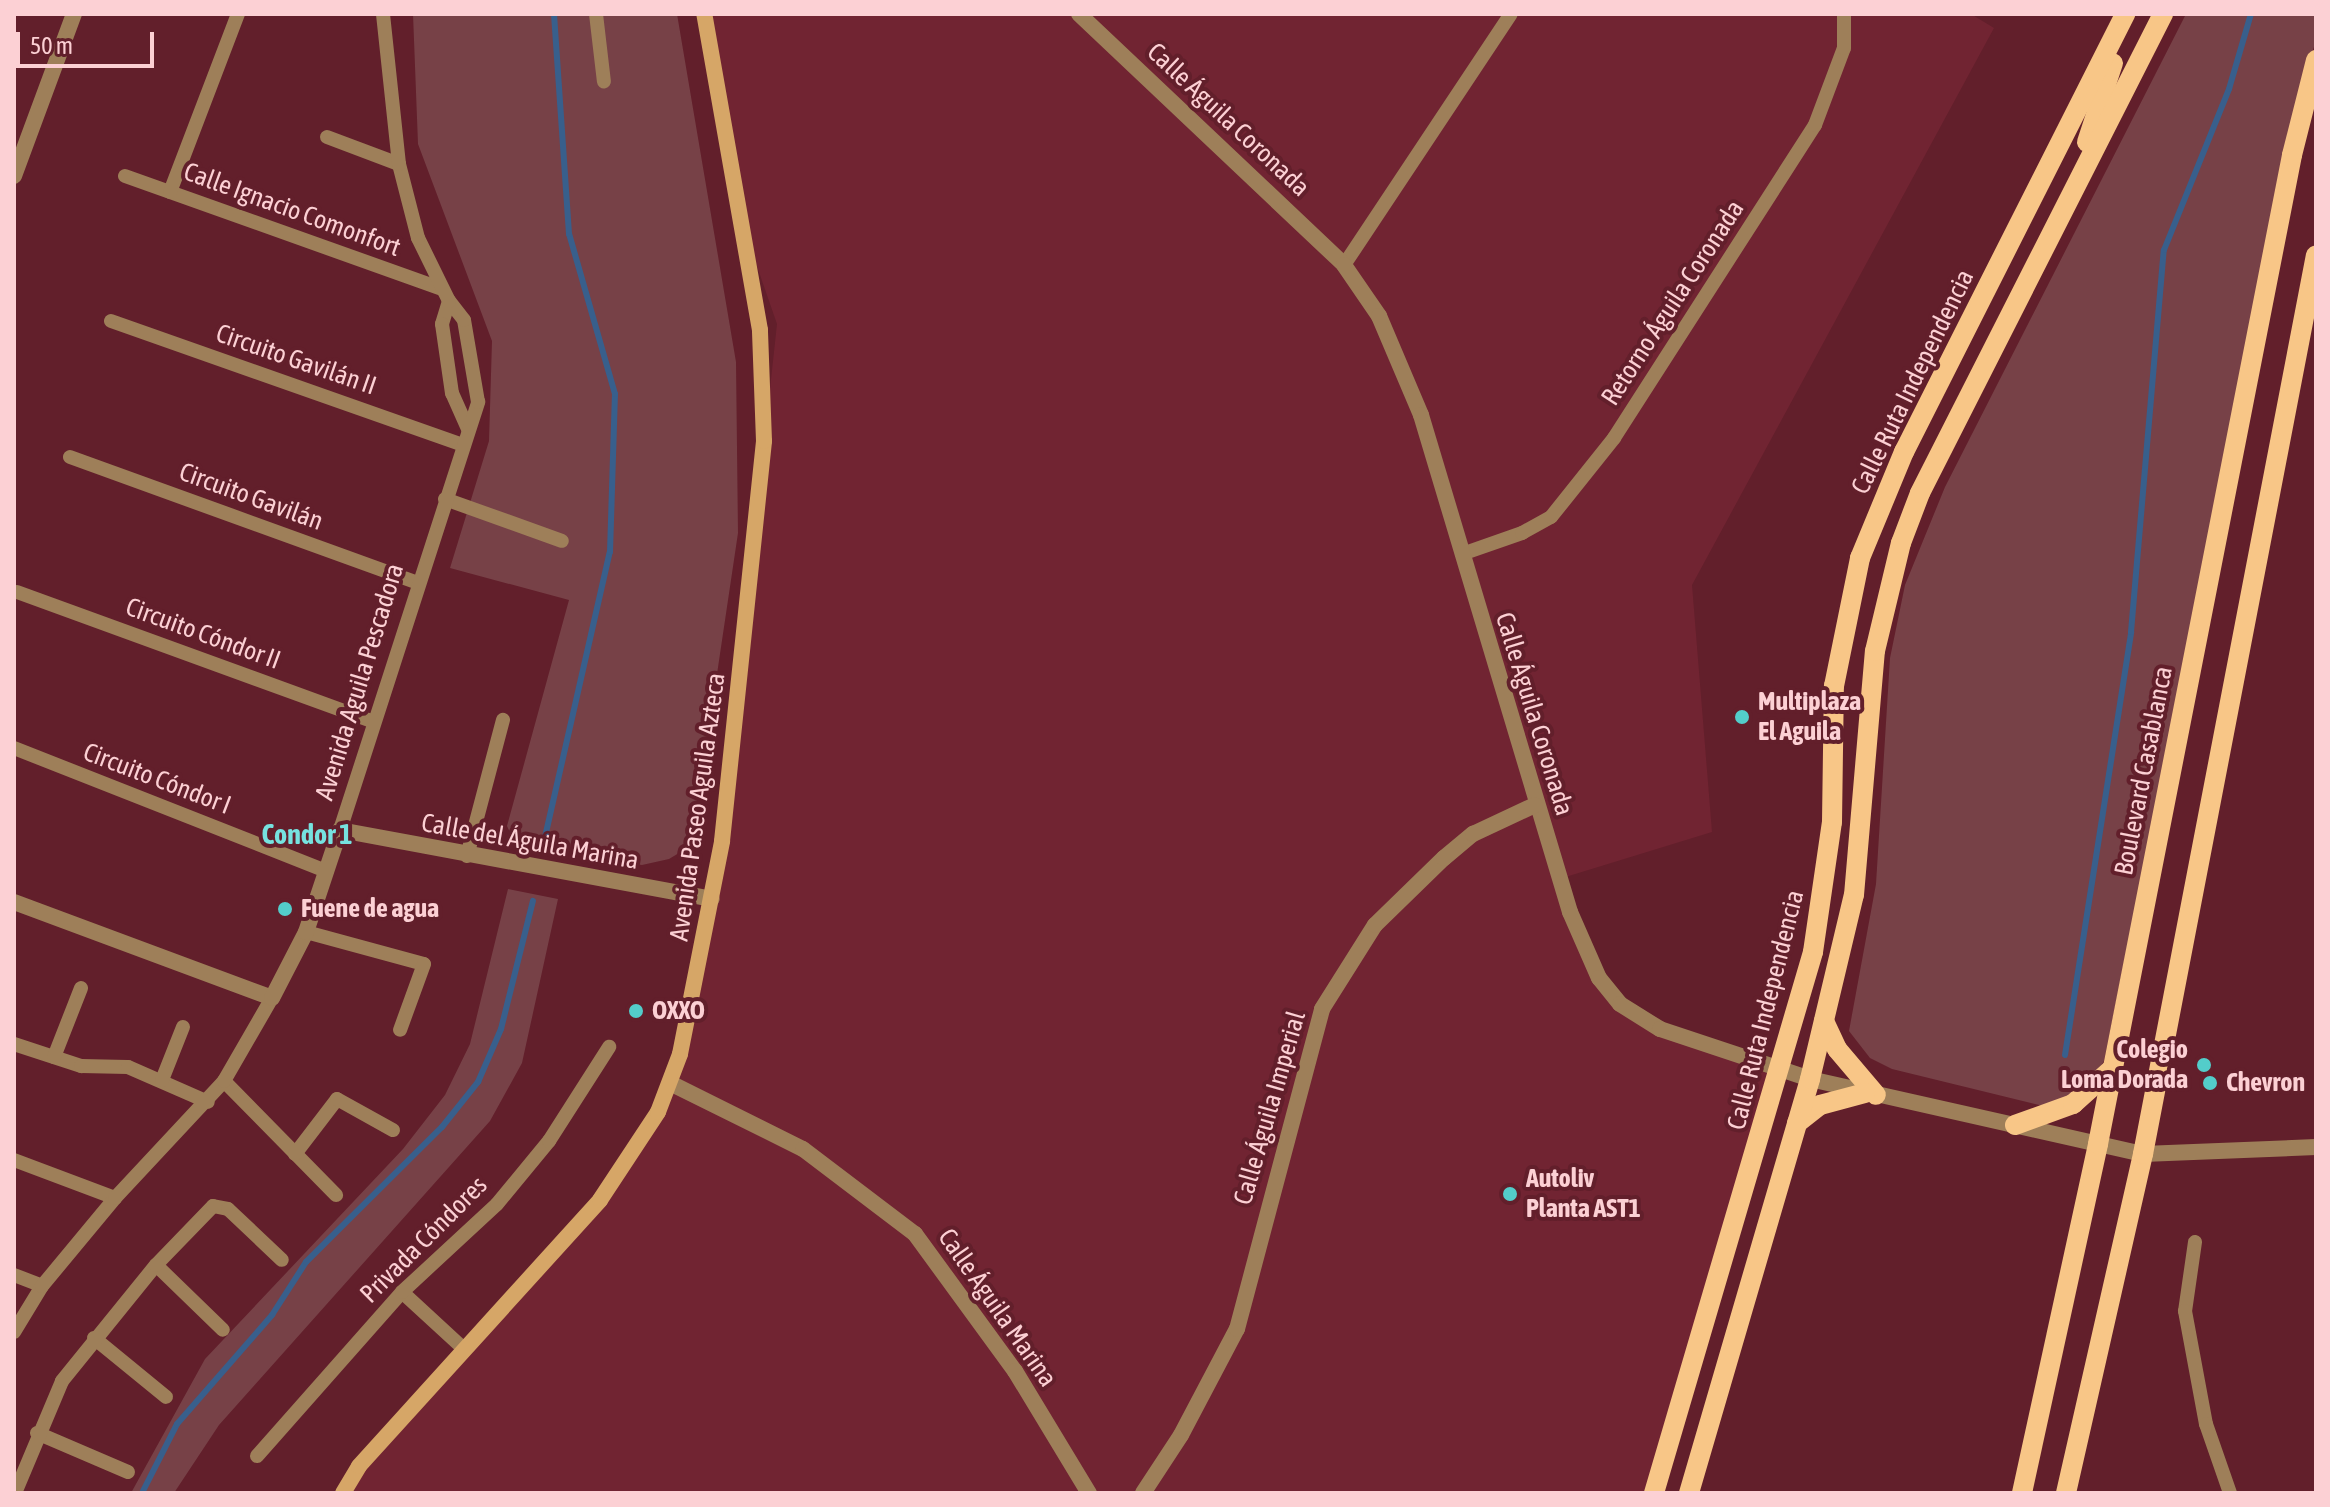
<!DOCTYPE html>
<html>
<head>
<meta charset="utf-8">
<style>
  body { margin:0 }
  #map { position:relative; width:2330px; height:1507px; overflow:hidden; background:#621f2b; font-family:"Asap Condensed",sans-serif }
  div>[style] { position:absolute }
  .built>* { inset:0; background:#712432 }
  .green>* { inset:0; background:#774147 }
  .stream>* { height:6px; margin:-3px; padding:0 3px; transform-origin:3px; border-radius:3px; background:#385f8c }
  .minor>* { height:14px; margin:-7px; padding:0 7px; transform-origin:7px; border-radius:7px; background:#9e7f59 }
  .tertiary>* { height:16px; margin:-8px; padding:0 8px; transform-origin:8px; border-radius:8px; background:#9e7f59 }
  .secondary>* { height:16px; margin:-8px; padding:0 8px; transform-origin:8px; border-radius:8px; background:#d6a667 }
  .primary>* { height:20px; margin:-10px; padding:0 10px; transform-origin:10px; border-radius:10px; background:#f8c687 }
  .dots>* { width:22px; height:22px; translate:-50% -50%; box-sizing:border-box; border:4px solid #621f2b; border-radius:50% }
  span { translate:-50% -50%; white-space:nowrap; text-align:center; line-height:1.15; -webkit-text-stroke:8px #621f2b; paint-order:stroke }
  .street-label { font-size:26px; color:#fcd0d4 }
  .poi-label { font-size:26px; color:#fcd0d4; font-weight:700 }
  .left { translate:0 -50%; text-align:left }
  .right { translate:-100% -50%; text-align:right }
  .neighbourhood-label { font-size:28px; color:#76e2df; font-weight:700 }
  .frame { position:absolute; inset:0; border:16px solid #fcd0d4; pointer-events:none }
  .scale { position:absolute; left:16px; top:32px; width:138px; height:36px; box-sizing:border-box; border:4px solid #fcd0d4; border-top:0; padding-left:10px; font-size:24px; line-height:28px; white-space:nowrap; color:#fcd0d4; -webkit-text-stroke:6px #621f2b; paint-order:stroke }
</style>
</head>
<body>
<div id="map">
  <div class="built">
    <div style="clip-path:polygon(705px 14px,1971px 14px,1994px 28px,1692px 585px,1712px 832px,1559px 879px,1620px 1004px,1781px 1070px,1654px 1493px,346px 1493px,627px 1163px,668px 1087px,721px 841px,777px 324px,742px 223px)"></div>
  </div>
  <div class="green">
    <div style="clip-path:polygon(413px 14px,677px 14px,736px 362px,738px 533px,696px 815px,684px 850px,669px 859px,642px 865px,603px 859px,512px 837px,507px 826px,569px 600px,450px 568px,489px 441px,492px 341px,418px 144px)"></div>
    <div style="clip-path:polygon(2186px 14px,2316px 14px,2316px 40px,2298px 101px,2104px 1061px,2086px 1090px,2047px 1107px,1892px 1069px,1870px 1058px,1849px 1031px,1876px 884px,1890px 658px,1905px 585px,1945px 487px)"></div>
    <div style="clip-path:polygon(508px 889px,558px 899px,522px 1063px,490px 1121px,219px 1425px,174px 1493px,131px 1493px,205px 1359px,403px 1149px,445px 1095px,470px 1044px)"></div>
  </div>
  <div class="stream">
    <div style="left:545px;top:837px;width:292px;rotate:-77.2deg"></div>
    <div style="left:610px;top:552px;width:158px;rotate:-88.2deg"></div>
    <div style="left:615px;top:394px;width:166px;rotate:-106deg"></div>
    <div style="left:569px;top:234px;width:221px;rotate:-93.9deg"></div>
    <div style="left:2065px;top:1055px;width:428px;rotate:-81.1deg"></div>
    <div style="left:2131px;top:632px;width:383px;rotate:-85.1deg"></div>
    <div style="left:2164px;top:250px;width:174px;rotate:-68deg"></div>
    <div style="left:2229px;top:89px;width:78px;rotate:-73.7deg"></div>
    <div style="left:142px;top:1493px;width:77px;rotate:-63.1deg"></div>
    <div style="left:177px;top:1424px;width:145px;rotate:-48.9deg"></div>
    <div style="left:272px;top:1315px;width:63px;rotate:-57.3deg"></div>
    <div style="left:306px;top:1262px;width:192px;rotate:-44.8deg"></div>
    <div style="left:442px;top:1127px;width:58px;rotate:-51.3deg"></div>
    <div style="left:478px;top:1082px;width:58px;rotate:-66.5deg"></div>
    <div style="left:501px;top:1029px;width:132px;rotate:-76deg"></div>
  </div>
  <div class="minor">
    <div style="left:596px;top:14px;width:68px;rotate:83.3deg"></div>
    <div style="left:327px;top:137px;width:77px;rotate:20.6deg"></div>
    <div style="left:125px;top:176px;width:337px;rotate:19.6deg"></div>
    <div style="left:170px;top:192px;width:191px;rotate:-69.1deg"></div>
    <div style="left:1344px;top:265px;width:301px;rotate:-56.4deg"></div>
    <div style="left:449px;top:301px;width:24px;rotate:107deg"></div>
    <div style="left:442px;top:324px;width:70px;rotate:81.8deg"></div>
    <div style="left:452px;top:393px;width:39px;rotate:66deg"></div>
    <div style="left:111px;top:321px;width:374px;rotate:19.4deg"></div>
    <div style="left:70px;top:457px;width:368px;rotate:19.9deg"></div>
    <div style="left:445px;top:499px;width:124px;rotate:19.7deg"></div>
    <div style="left:1462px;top:554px;width:64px;rotate:-19.3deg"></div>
    <div style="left:1522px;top:533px;width:33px;rotate:-29deg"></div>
    <div style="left:1551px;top:517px;width:101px;rotate:-51.4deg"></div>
    <div style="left:1614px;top:438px;width:372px;rotate:-57.3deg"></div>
    <div style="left:1815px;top:125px;width:82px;rotate:-69.4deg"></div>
    <div style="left:1844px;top:48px;width:34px;rotate:-90deg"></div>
    <div style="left:17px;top:592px;width:378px;rotate:20deg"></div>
    <div style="left:14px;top:748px;width:336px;rotate:21.5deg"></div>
    <div style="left:340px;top:830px;width:450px;rotate:-72.1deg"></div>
    <div style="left:478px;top:402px;width:83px;rotate:-99.7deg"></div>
    <div style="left:464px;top:320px;width:24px;rotate:-128deg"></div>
    <div style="left:449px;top:301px;width:70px;rotate:-116.2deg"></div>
    <div style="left:418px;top:238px;width:76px;rotate:-104.4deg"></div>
    <div style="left:399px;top:164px;width:151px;rotate:-96.1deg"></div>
    <div style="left:467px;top:856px;width:141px;rotate:-75.2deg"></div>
    <div style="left:306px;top:932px;width:122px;rotate:15.2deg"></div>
    <div style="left:424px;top:964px;width:70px;rotate:110deg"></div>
    <div style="left:14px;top:1044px;width:71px;rotate:18.2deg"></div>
    <div style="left:81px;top:1066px;width:47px;rotate:1.2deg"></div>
    <div style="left:128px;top:1067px;width:87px;rotate:23.6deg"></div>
    <div style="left:54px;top:1057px;width:74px;rotate:-68.6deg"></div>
    <div style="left:162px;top:1080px;width:57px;rotate:-68.4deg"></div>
    <div style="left:224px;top:1081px;width:160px;rotate:45.5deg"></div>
    <div style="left:295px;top:1154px;width:69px;rotate:-52.6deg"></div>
    <div style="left:337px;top:1099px;width:64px;rotate:29deg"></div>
    <div style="left:14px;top:1160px;width:108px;rotate:20.6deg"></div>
    <div style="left:2195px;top:1242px;width:70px;rotate:98.2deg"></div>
    <div style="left:2185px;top:1311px;width:115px;rotate:79.5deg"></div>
    <div style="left:2206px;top:1424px;width:73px;rotate:70.8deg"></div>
    <div style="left:156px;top:1265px;width:93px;rotate:44.1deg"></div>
    <div style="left:14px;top:1275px;width:30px;rotate:21deg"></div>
    <div style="left:402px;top:1292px;width:84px;rotate:42.6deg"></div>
    <div style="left:14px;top:1332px;width:54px;rotate:-58.7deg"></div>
    <div style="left:42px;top:1286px;width:114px;rotate:-50.3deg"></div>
    <div style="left:115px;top:1198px;width:160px;rotate:-47deg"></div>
    <div style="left:224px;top:1081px;width:96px;rotate:-60deg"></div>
    <div style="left:94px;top:1338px;width:93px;rotate:39.3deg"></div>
    <div style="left:37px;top:1433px;width:99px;rotate:23.2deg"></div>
    <div style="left:257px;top:1456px;width:219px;rotate:-48.5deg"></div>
    <div style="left:402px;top:1292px;width:129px;rotate:-42.8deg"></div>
    <div style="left:497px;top:1204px;width:82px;rotate:-50.5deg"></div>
    <div style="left:549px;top:1141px;width:112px;rotate:-57.4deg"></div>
    <div style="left:15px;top:1493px;width:121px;rotate:-67.2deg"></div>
    <div style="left:62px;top:1381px;width:149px;rotate:-51deg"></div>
    <div style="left:156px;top:1265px;width:82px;rotate:-46deg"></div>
    <div style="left:213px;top:1206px;width:15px;rotate:11deg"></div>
    <div style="left:228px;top:1209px;width:74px;rotate:43.4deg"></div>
  </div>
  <div class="tertiary">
    <div style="left:1079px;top:14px;width:365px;rotate:43.4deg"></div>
    <div style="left:1344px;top:265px;width:62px;rotate:55.5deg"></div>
    <div style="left:1379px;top:316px;width:108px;rotate:67deg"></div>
    <div style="left:1421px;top:415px;width:519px;rotate:73.31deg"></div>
    <div style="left:1570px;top:912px;width:72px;rotate:66.3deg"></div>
    <div style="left:1599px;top:978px;width:33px;rotate:51deg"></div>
    <div style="left:1620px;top:1004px;width:47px;rotate:32deg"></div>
    <div style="left:1660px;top:1029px;width:158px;rotate:18.4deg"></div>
    <div style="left:1810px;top:1079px;width:341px;rotate:12.7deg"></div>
    <div style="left:2143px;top:1154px;width:173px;rotate:-2.3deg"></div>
    <div style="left:14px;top:176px;width:173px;rotate:-69.7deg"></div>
    <div style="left:14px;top:902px;width:275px;rotate:20.4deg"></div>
    <div style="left:272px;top:998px;width:74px;rotate:-62.7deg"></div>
    <div style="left:306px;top:932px;width:108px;rotate:-71.6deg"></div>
    <div style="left:340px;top:830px;width:378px;rotate:10.5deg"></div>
    <div style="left:670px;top:1083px;width:148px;rotate:26.4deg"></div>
    <div style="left:803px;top:1149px;width:141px;rotate:37.2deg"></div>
    <div style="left:915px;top:1234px;width:170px;rotate:53.9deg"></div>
    <div style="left:1015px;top:1371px;width:143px;rotate:58.8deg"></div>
    <div style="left:1143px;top:1493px;width:69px;rotate:-56.8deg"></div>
    <div style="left:1181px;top:1435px;width:120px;rotate:-62.2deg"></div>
    <div style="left:1237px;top:1329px;width:331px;rotate:-75.1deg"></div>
    <div style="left:1322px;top:1009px;width:99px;rotate:-57.8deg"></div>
    <div style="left:1375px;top:925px;width:96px;rotate:-44.2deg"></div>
    <div style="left:1444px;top:858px;width:38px;rotate:-40deg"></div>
    <div style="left:1473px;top:834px;width:68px;rotate:-25.1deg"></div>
  </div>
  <div class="secondary">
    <div style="left:343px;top:1493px;width:31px;rotate:-59deg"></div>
    <div style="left:359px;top:1466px;width:359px;rotate:-47.8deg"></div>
    <div style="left:600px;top:1200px;width:105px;rotate:-56.6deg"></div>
    <div style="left:658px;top:1112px;width:62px;rotate:-69.2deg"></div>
    <div style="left:680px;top:1054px;width:217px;rotate:-78.8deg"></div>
    <div style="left:722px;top:841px;width:402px;rotate:-84deg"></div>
    <div style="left:764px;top:441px;width:111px;rotate:-92.1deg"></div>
    <div style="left:760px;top:330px;width:321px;rotate:-100deg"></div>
  </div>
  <div class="primary">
    <div style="left:2087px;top:142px;width:83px;rotate:-71.8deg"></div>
    <div style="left:1824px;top:1021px;width:31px;rotate:65deg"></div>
    <div style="left:1837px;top:1049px;width:60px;rotate:49.7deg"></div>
    <div style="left:1797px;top:1123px;width:29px;rotate:-38deg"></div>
    <div style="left:1820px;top:1105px;width:47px;rotate:-14.9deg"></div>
    <div style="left:2015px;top:1125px;width:62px;rotate:-19.9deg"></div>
    <div style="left:2073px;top:1104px;width:52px;rotate:-41.9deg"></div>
    <div style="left:1654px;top:1493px;width:564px;rotate:-73.62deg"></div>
    <div style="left:1813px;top:952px;width:131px;rotate:-81.7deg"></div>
    <div style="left:1832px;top:822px;width:136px;rotate:-89.2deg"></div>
    <div style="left:1834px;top:686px;width:131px;rotate:-78.5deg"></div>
    <div style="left:1860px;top:558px;width:115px;rotate:-67.5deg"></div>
    <div style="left:1904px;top:452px;width:491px;rotate:-63.2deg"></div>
    <div style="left:1689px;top:1493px;width:431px;rotate:-73.7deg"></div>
    <div style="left:1810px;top:1079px;width:189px;rotate:-76.6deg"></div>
    <div style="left:1854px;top:895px;width:245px;rotate:-85.1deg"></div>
    <div style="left:1875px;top:651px;width:111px;rotate:-76.5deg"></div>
    <div style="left:1901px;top:543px;width:53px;rotate:-69.2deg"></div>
    <div style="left:1920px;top:493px;width:537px;rotate:-63.1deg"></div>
    <div style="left:2022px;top:1493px;width:357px;rotate:-77.7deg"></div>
    <div style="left:2098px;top:1144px;width:1008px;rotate:-78.9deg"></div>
    <div style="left:2292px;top:155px;width:98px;rotate:-75.8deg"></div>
    <div style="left:2066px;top:1493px;width:348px;rotate:-77.2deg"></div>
    <div style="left:2143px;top:1154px;width:915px;rotate:-79.11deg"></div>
  </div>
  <div class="dots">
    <div style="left:1742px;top:717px;background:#53cdca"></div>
    <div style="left:285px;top:909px;background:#53cdca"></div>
    <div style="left:636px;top:1011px;background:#53cdca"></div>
    <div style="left:2204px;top:1065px;background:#53cdca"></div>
    <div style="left:2210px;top:1083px;background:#53cdca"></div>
    <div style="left:1510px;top:1194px;background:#53cdca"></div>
  </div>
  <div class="street-label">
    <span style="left:1228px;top:120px;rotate:43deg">Calle Águila Coronada</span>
    <span style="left:292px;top:210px;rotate:20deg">Calle Ignacio Comonfort</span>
    <span style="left:1673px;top:303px;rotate:-57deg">Retorno Águila Coronada</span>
    <span style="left:296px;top:360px;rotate:19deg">Circuito Gavilán II</span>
    <span style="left:1913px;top:382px;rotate:-64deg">Calle Ruta Independencia</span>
    <span style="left:251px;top:497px;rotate:20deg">Circuito Gavilán</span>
    <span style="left:203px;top:634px;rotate:20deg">Circuito Cóndor II</span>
    <span style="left:360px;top:682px;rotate:-73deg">Avenida Aguila Pescadora</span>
    <span style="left:1534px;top:714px;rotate:73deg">Calle Águila Coronada</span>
    <span style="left:2144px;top:771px;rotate:-79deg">Boulevard Casablanca</span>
    <span style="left:157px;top:779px;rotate:21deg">Circuito Cóndor I</span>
    <span style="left:698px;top:807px;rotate:-82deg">Avenida Paseo Aguila Azteca</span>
    <span style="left:530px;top:842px;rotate:10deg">Calle del Águila Marina</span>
    <span style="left:1766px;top:1010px;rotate:-76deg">Calle Ruta Independencia</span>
    <span style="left:1270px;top:1108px;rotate:-74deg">Calle Águila Imperial</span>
    <span style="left:424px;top:1240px;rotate:-45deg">Privada Cóndores</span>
    <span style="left:997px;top:1308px;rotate:55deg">Calle Águila Marina</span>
  </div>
  <div class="poi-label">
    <span class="left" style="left:1758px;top:717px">Multiplaza<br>El Aguila</span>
    <span class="left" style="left:301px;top:909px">Fuene de agua</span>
    <span class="left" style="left:652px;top:1011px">OXXO</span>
    <span class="right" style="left:2188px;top:1065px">Colegio<br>Loma Dorada</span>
    <span class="left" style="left:2226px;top:1083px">Chevron</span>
    <span class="left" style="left:1526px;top:1194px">Autoliv<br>Planta AST1</span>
  </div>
  <div class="neighbourhood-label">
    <span style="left:307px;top:834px">Condor 1</span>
  </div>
  <div class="frame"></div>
  <div class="scale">50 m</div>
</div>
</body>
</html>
